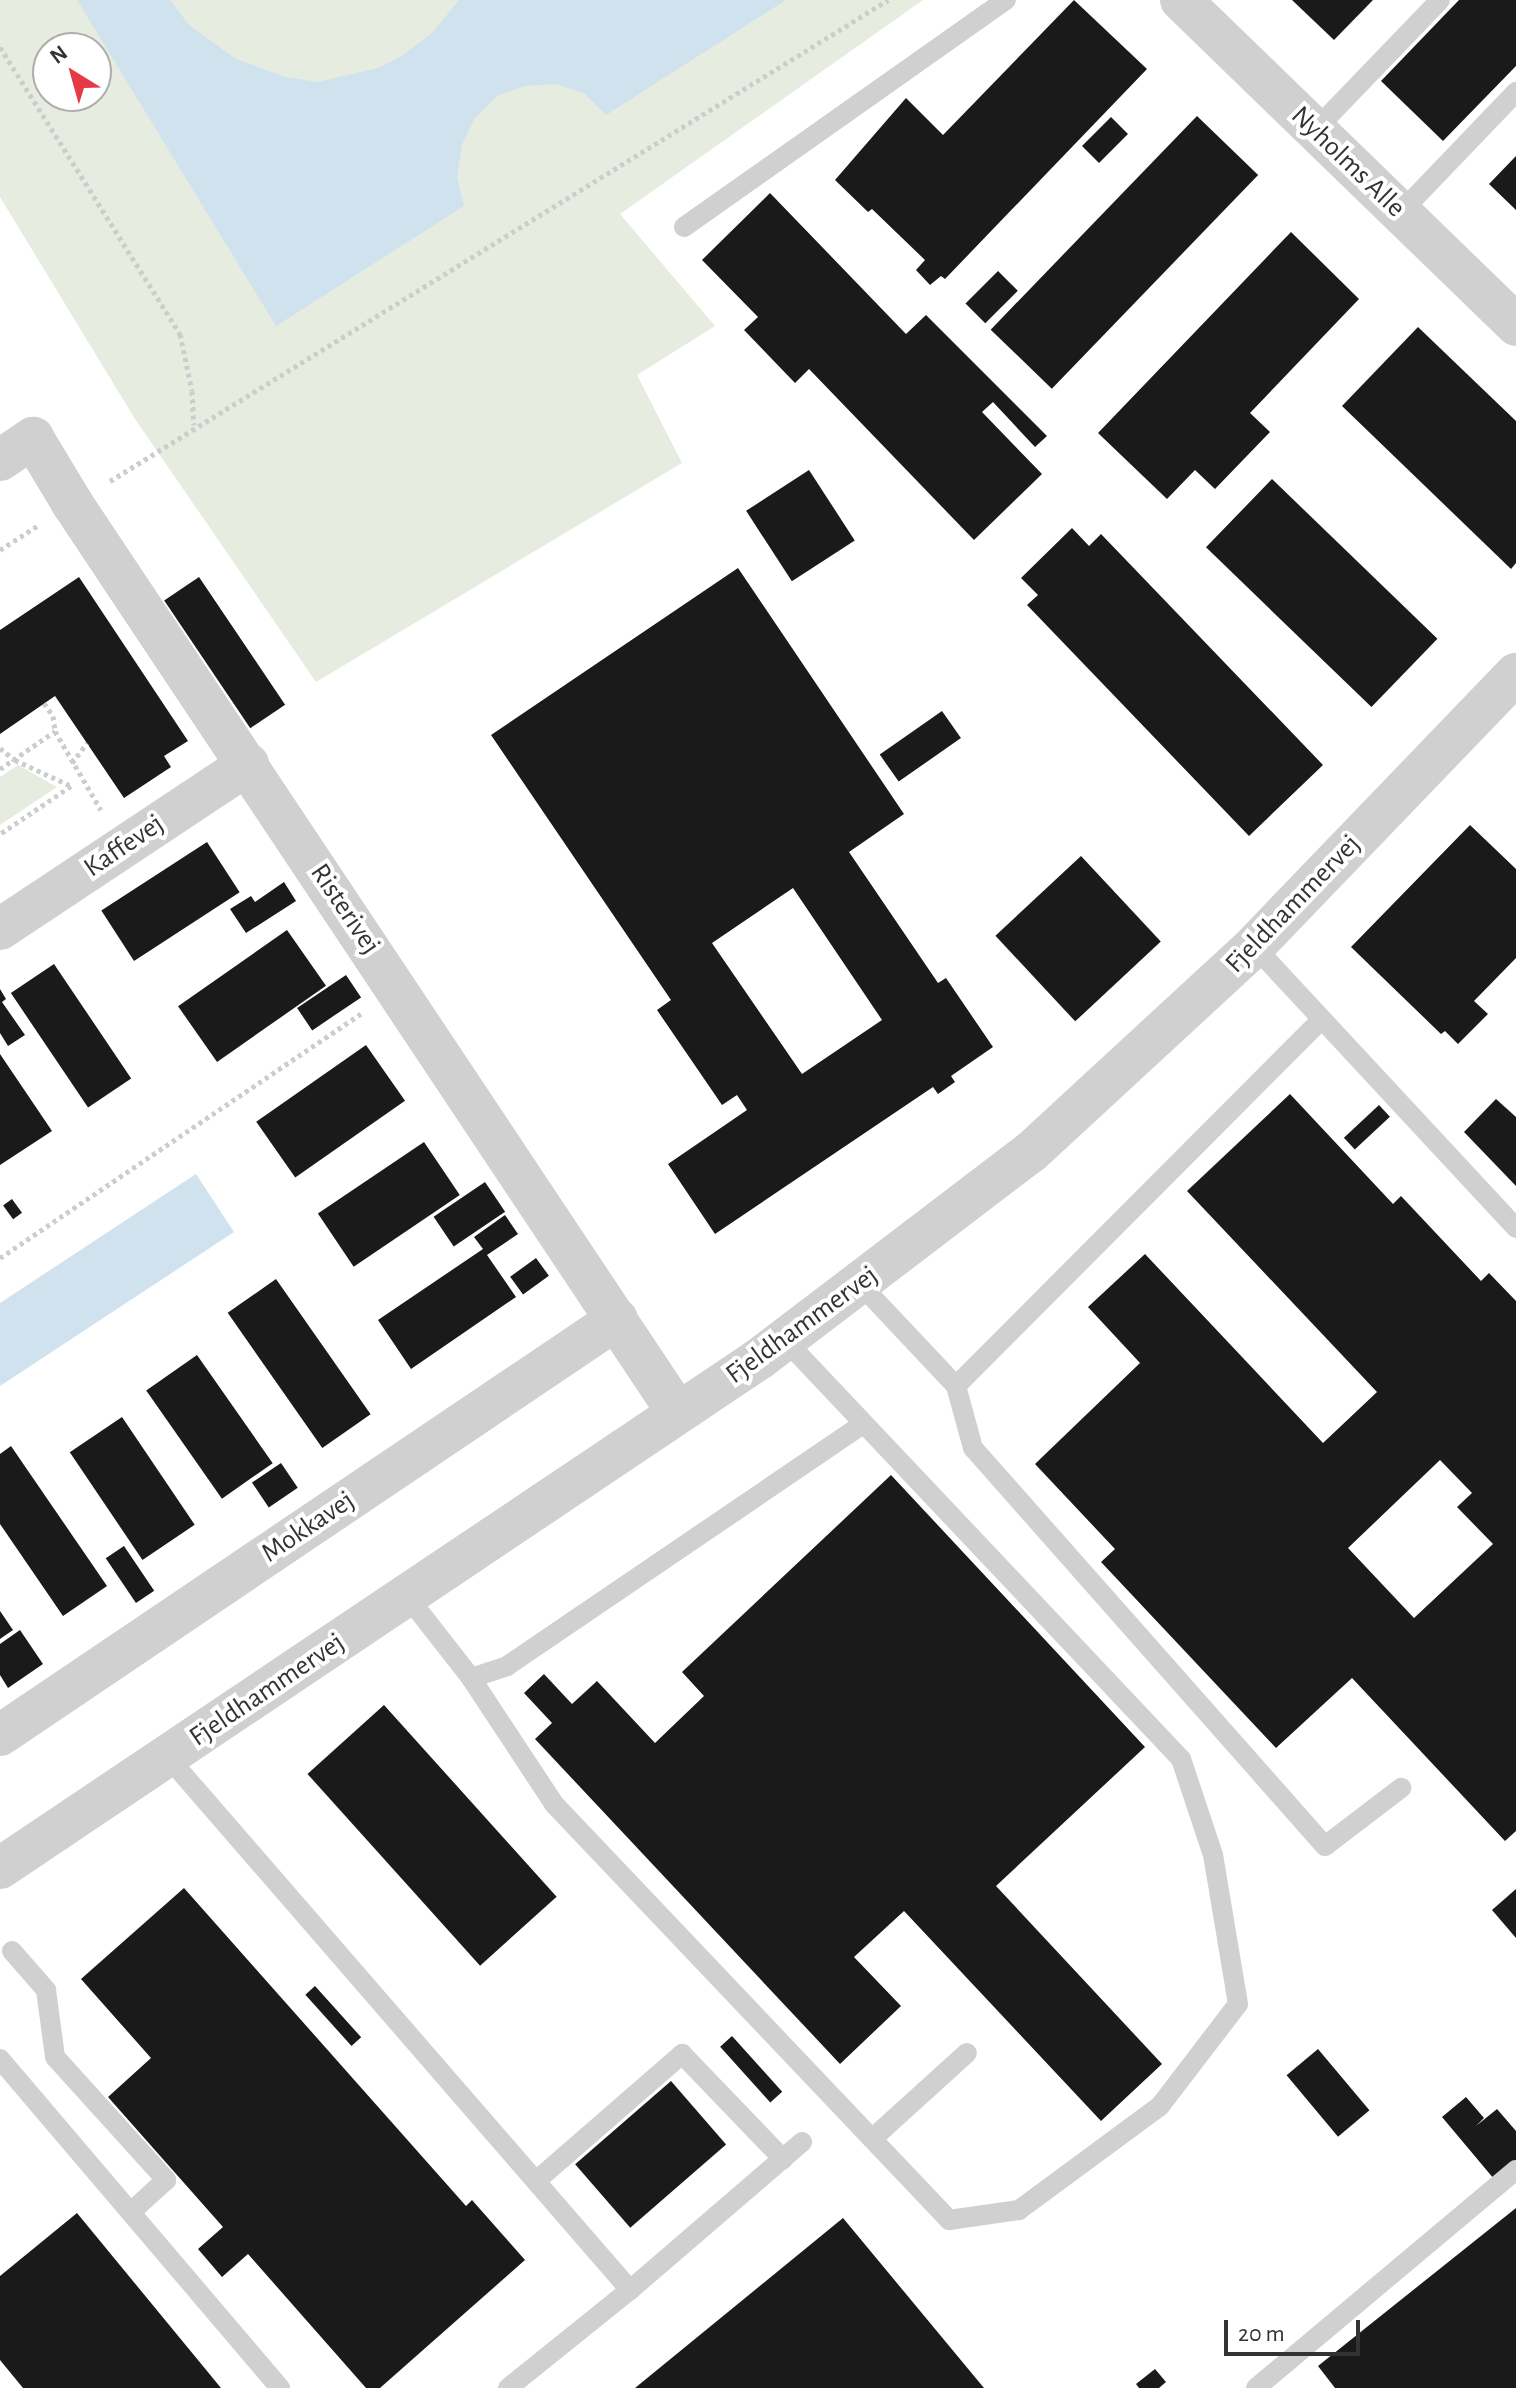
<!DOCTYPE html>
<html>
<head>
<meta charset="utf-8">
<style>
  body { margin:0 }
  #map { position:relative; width:1516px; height:2388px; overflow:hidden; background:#fff; font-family:"Alegreya Sans",sans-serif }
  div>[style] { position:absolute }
  .green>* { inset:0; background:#e6ecdf }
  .water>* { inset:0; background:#cfe2ee }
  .building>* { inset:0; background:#1a1a1a; transform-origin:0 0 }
  .path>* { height:5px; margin-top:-2.5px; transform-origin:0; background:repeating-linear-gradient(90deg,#cdcdcd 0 4px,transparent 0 8px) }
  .lane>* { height:20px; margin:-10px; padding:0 10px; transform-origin:10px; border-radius:10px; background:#d0d0d0 }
  .street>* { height:42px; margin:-21px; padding:0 21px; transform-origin:21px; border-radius:21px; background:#d0d0d0 }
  span { translate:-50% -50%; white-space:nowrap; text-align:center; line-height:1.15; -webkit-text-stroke:8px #fff; paint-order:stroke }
  .street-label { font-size:28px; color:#333 }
  .north { position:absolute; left:32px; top:32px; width:80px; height:80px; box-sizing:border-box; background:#fff; border:2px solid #adadad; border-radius:50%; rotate:323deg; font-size:22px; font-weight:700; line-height:32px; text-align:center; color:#333 }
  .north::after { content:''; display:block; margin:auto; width:28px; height:36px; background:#e63946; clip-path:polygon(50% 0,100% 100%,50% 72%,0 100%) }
  .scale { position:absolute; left:1224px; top:2320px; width:136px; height:36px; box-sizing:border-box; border:4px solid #333; border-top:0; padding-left:10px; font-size:24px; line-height:28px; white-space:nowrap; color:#333; -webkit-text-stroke:6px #fff; paint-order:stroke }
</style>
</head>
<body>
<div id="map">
  <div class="green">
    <div style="clip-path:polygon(evenodd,0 0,923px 0,620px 214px,715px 326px,637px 375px,682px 463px,316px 682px,135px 419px,0 197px,0 0,48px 48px,96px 48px,96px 96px,48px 96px,48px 48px)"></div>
    <div style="clip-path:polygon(18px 765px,57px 787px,0 825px,0 777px)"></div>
  </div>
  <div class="water">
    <div style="clip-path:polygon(77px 0,170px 0,189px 25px,236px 59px,285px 77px,318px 82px,378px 68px,402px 56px,433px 32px,459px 0,786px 0,606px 115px,585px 94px,556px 84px,525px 86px,497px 96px,474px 119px,462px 145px,457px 177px,464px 206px,276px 326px)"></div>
    <div style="clip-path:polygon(196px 1174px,234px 1232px,0 1386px,0 1303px)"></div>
  </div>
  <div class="building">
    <div style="clip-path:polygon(1074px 0,1147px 69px,945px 279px,941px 276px,930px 285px,916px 270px,925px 260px,872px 209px,868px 212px,835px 180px,906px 98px,943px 135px)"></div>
    <div style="clip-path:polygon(1292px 0,1373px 0,1334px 40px)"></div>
    <div style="clip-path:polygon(1459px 0,1516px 0,1516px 66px,1443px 141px,1381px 81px)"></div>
    <div style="left:1197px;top:116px;width:85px;height:297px;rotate:44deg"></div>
    <div style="left:1111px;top:117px;width:24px;height:41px;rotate:45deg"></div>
    <div style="clip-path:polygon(1516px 156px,1516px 210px,1489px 184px)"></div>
    <div style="clip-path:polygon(770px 193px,906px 334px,926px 315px,1047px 436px,1035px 447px,993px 402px,982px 412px,1042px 474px,974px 540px,809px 369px,795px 383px,744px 330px,758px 317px,702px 260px)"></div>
    <div style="clip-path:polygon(1291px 232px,1359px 299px,1250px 413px,1270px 432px,1215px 489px,1195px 470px,1167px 499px,1098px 433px)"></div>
    <div style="left:998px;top:271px;width:28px;height:46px;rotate:45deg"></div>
    <div style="clip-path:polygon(1418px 327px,1516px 421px,1516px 563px,1511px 569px,1342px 406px)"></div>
    <div style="left:809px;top:470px;width:84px;height:75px;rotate:57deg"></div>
    <div style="left:1272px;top:479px;width:230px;height:95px;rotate:44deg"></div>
    <div style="clip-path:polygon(1072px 528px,1089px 546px,1101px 534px,1323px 765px,1249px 836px,1027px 605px,1038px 595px,1021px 578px)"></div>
    <div style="clip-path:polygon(evenodd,738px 568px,904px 814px,849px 852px,938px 983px,946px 978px,993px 1047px,951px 1076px,955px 1082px,938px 1094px,933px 1087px,715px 1234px,668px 1164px,747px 1110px,737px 1095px,722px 1105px,657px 1010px,671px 1000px,491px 735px,738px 568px,793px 888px,882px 1020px,802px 1074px,712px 943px,793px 888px)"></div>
    <div style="clip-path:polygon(79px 577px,188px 741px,164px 756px,171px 767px,124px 798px,55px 696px,0 734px,0 630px)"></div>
    <div style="left:199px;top:577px;width:154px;height:42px;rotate:56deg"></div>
    <div style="left:942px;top:711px;width:33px;height:76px;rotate:55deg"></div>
    <div style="clip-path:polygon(1470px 825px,1516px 869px,1516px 958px,1474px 1001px,1488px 1014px,1458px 1044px,1445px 1031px,1441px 1034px,1351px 947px)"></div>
    <div style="left:207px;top:842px;width:60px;height:126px;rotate:57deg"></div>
    <div style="left:1081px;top:856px;width:117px;height:117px;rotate:47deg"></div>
    <div style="clip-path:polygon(284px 882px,296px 901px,246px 933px,230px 909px,251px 896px,255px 902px)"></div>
    <div style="left:287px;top:930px;width:68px;height:133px;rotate:55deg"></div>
    <div style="left:54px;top:964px;width:138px;height:52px;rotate:56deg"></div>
    <div style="left:346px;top:975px;width:27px;height:59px;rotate:56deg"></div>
    <div style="clip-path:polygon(0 989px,6px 999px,2px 1002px,25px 1035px,8px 1046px,0 1033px)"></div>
    <div style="left:366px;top:1045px;width:68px;height:134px;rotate:55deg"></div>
    <div style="clip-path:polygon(0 1054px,52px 1131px,0 1165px)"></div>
    <div style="clip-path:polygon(evenodd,1290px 1094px,1393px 1204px,1401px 1196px,1481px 1281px,1489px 1273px,1516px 1301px,1516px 1831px,1505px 1841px,1352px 1678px,1276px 1748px,1101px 1562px,1115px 1549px,1035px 1464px,1140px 1363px,1088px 1307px,1145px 1254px,1323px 1443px,1377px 1392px,1187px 1191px,1290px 1094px,1440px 1460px,1472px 1493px,1457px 1507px,1493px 1544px,1414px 1618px,1348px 1548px,1440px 1460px)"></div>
    <div style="clip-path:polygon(1496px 1099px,1516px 1117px,1516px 1186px,1464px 1132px)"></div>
    <div style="left:1379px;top:1105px;width:16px;height:48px;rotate:47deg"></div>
    <div style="left:424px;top:1142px;width:64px;height:128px;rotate:56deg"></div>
    <div style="left:485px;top:1182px;width:36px;height:62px;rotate:56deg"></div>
    <div style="left:12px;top:1199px;width:17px;height:11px;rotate:54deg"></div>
    <div style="clip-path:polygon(505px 1215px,518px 1234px,487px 1255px,516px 1297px,411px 1369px,378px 1320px,483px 1249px,474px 1237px)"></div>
    <div style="left:536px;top:1258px;width:22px;height:32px;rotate:54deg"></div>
    <div style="left:276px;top:1279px;width:165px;height:59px;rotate:55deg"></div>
    <div style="left:197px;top:1355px;width:132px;height:62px;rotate:55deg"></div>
    <div style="left:122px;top:1417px;width:130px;height:63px;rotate:56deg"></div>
    <div style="clip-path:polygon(11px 1446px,107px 1586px,63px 1616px,0 1524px,0 1454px)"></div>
    <div style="left:281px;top:1463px;width:30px;height:35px;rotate:56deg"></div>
    <div style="clip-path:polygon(891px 1475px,1145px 1747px,996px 1886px,1162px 2064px,1101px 2121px,904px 1911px,854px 1957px,901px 2006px,840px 2064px,535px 1739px,552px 1723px,524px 1693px,544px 1674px,572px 1704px,597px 1681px,655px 1743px,704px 1696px,682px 1672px)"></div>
    <div style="left:124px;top:1546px;width:54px;height:22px;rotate:56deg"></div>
    <div style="clip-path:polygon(0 1611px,13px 1630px,0 1639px)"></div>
    <div style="clip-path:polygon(20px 1630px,43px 1664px,8px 1688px,0 1675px,0 1644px)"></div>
    <div style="left:384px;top:1705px;width:258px;height:103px;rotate:48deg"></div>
    <div style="clip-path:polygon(184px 1888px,466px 2206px,472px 2200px,525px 2260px,380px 2388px,366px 2388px,248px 2254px,222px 2277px,198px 2249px,223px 2227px,108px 2097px,151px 2058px,81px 1979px)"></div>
    <div style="clip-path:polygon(1516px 1889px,1516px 1938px,1492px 1910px)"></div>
    <div style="left:315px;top:1986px;width:69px;height:13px;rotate:48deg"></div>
    <div style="left:732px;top:2036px;width:75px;height:16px;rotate:48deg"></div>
    <div style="left:1318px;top:2049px;width:80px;height:41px;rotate:50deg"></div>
    <div style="left:671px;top:2081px;width:84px;height:127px;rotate:49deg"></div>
    <div style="clip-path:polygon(1466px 2097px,1484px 2118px,1476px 2126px,1497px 2109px,1516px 2131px,1516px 2161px,1494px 2179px,1442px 2117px)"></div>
    <div style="clip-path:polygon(1516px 2208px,1516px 2388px,1335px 2388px,1318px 2366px)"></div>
    <div style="clip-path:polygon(77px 2213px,221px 2388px,23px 2388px,0 2360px,0 2276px)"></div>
    <div style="clip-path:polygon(843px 2218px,984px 2388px,635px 2388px)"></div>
    <div style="clip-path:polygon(1155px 2369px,1166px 2382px,1159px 2388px,1139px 2388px,1136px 2384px)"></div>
  </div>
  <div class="path">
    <div style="left:0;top:47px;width:339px;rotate:57.9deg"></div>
    <div style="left:180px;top:334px;width:58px;rotate:78.1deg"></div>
    <div style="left:192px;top:391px;width:34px;rotate:87deg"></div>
    <div style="left:110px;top:481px;width:915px;rotate:-31.73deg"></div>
    <div style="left:0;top:550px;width:44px;rotate:-33deg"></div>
    <div style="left:44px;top:703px;width:16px;rotate:55deg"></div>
    <div style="left:53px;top:716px;width:15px;rotate:82deg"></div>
    <div style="left:0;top:748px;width:19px;rotate:39deg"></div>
    <div style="left:15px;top:760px;width:62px;rotate:24.9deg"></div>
    <div style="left:71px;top:786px;width:86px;rotate:145.9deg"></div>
    <div style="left:72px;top:763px;width:25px;rotate:-53deg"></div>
    <div style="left:0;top:769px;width:67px;rotate:-34.6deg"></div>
    <div style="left:55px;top:731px;width:91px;rotate:59.8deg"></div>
    <div style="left:0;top:1258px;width:436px;rotate:-34.1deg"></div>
  </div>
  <div class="lane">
    <div style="left:1315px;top:130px;width:180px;rotate:-46.1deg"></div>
    <div style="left:1400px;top:213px;width:168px;rotate:-46.2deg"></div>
    <div style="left:684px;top:227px;width:394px;rotate:-35.2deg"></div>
    <div style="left:1254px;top:946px;width:385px;rotate:47.1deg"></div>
    <div style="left:859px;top:1283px;width:141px;rotate:46.7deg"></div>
    <div style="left:956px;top:1386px;width:518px;rotate:-45.08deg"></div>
    <div style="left:956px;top:1386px;width:64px;rotate:74.7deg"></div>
    <div style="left:973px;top:1448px;width:531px;rotate:48.51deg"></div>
    <div style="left:1325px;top:1846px;width:96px;rotate:-37.3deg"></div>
    <div style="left:407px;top:1596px;width:104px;rotate:52deg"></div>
    <div style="left:471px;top:1678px;width:38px;rotate:-18deg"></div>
    <div style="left:507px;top:1666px;width:430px;rotate:-34.2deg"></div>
    <div style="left:471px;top:1678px;width:151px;rotate:56.6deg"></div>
    <div style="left:554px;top:1804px;width:574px;rotate:46.48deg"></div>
    <div style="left:949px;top:2220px;width:71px;rotate:-8.1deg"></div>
    <div style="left:1019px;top:2210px;width:175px;rotate:-36.4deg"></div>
    <div style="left:1160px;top:2106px;width:128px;rotate:-52.6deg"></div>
    <div style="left:1238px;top:2004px;width:151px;rotate:-99.5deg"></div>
    <div style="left:1213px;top:1855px;width:101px;rotate:-108.4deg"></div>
    <div style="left:1181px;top:1759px;width:577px;rotate:-133.38deg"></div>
    <div style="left:167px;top:1756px;width:707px;rotate:49.07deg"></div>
    <div style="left:12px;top:1951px;width:52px;rotate:48.9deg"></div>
    <div style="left:46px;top:1990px;width:68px;rotate:82.3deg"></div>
    <div style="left:55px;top:2057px;width:166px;rotate:47.9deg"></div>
    <div style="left:166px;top:2180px;width:47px;rotate:137.6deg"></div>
    <div style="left:0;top:2059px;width:432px;rotate:49.6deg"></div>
    <div style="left:872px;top:2139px;width:128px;rotate:-42.2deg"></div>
    <div style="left:536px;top:2181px;width:194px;rotate:-41deg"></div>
    <div style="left:682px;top:2054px;width:146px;rotate:46.1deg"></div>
    <div style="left:508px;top:2388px;width:156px;rotate:-38.8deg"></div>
    <div style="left:630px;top:2290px;width:227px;rotate:-40.7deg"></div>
    <div style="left:1256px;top:2388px;width:339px;rotate:-40deg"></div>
  </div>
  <div class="street">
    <div style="left:1181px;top:0;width:467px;rotate:44.1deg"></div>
    <div style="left:0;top:460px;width:40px;rotate:-34deg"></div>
    <div style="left:33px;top:438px;width:76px;rotate:59deg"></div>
    <div style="left:72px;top:503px;width:1093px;rotate:56.34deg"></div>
    <div style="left:0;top:929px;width:298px;rotate:-33.6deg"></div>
    <div style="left:0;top:1735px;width:744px;rotate:-33.99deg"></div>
    <div style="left:0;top:1868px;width:914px;rotate:-33.85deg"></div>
    <div style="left:759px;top:1359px;width:342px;rotate:-37.3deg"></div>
    <div style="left:1031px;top:1152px;width:304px;rotate:-42.7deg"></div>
    <div style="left:1254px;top:946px;width:378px;rotate:-46.1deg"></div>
  </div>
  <div class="street-label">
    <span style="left:1348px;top:162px;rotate:44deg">Nyholms Alle</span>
    <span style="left:124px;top:846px;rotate:-34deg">Kaffevej</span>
    <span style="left:1293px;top:904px;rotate:-46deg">Fjeldhammervej</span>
    <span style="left:345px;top:909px;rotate:56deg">Risterivej</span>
    <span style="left:802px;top:1325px;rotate:-36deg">Fjeldhammervej</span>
    <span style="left:308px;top:1527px;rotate:-34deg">Mokkavej</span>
    <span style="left:267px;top:1690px;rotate:-34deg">Fjeldhammervej</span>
  </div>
  <div class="north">N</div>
  <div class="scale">20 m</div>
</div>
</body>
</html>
